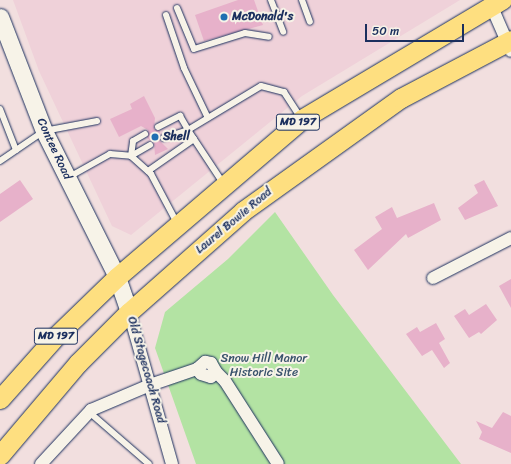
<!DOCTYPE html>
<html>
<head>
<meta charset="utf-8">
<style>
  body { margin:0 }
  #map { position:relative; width:511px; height:464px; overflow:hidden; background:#f2dfdf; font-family:Sriracha,sans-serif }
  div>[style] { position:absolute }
  .built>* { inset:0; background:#efd1d9 }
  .green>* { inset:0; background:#b3e3a3 }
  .building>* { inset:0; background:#e7b1ca }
  .roads { filter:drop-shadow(0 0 1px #1b2f5e) drop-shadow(0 0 1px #1b2f5e) }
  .lane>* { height:6px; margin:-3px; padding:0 3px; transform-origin:3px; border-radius:3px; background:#f7f3e8 }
  .street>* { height:12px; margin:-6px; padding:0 6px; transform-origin:6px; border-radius:6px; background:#f7f3e8 }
  .secondary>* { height:17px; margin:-8.5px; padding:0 8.5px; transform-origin:8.5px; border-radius:8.5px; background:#f7f3e8 }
  .primary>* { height:19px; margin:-9.5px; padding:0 9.5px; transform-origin:9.5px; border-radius:9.5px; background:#fedf80 }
  .dots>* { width:11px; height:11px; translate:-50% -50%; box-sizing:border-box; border:2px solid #f7f3e8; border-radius:50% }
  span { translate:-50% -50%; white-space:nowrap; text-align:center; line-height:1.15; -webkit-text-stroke:4px #f7f3e8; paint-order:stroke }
  .shield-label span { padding:1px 3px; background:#f7f3e8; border:1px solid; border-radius:3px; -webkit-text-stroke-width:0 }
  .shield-label { font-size:11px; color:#1b2f5e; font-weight:700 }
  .poi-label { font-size:12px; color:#1b2f5e; font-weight:700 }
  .left { translate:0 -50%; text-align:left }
  .street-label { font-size:12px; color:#1b2f5e }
  .park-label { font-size:12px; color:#39536c }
  .scale { position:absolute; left:365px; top:24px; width:99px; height:18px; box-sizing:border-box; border:2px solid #1b2f5e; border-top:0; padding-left:5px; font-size:12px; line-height:14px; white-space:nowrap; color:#1b2f5e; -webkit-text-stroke:3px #f7f3e8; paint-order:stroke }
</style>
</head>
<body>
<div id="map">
  <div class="built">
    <div style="clip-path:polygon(13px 0,460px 0,302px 96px,131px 235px,112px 226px,39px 71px)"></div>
  </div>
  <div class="green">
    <div style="clip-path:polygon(275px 212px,333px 295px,461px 464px,196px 464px,155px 348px,165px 312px,228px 259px)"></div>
  </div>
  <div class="building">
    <div style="clip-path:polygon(238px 0,254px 0,263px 25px,204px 41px,195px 15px)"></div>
    <div style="clip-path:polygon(144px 96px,155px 118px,154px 129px,160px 131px,159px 140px,168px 149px,155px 155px,154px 143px,147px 138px,148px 130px,141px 126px,119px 137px,110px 119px,132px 109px,130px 104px)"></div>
    <div style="clip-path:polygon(20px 180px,33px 199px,0 222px,0 194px)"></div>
    <div style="clip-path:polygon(484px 180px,498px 206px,465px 220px,458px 208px,478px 193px,474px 185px)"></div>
    <div style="clip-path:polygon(434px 203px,441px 220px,408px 238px,406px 234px,368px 270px,354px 250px,382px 229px,375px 217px,392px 207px,397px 218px)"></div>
    <div style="clip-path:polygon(511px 279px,511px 308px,499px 286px)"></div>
    <div style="clip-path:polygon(486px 304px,497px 320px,481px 334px,479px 332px,469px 338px,454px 316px,465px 309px,469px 315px)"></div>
    <div style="clip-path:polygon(436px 323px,445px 339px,439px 343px,450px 363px,444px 368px,432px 350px,422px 356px,406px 334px,417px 327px,420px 332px)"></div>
    <div style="clip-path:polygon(503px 412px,511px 416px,511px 453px,479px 439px,482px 432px,476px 421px,492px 428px)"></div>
  </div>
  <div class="roads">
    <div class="lane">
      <div style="left:271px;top:0;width:34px;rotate:69deg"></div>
      <div style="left:302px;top:0;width:23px;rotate:70deg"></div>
      <div style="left:177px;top:8px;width:44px;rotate:67.5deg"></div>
      <div style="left:194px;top:49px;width:53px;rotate:-17.4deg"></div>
      <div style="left:245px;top:33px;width:24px;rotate:9deg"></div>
      <div style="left:166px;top:15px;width:56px;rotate:71.2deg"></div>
      <div style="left:184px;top:68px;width:55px;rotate:64.4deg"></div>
      <div style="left:0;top:109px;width:44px;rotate:68.7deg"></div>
      <div style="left:158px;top:127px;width:25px;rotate:-27deg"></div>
      <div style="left:180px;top:116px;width:16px;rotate:60deg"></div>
      <div style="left:188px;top:130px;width:26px;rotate:162deg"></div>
      <div style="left:131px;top:156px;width:15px;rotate:-82deg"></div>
      <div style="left:133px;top:141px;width:14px;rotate:-30deg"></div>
      <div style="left:131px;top:156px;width:22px;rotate:-30deg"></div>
      <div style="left:0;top:161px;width:53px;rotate:-34.3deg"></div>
      <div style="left:44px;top:131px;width:54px;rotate:-10.7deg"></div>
      <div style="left:148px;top:171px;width:56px;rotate:-34.8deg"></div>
      <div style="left:69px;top:177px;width:47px;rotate:-29.3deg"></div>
      <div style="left:110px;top:154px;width:21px;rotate:5deg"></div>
      <div style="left:131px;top:156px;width:27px;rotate:42deg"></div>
      <div style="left:151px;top:174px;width:55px;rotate:62deg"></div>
      <div style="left:223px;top:183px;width:64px;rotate:-123.4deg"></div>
      <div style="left:188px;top:130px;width:85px;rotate:-31.1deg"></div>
      <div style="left:261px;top:86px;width:24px;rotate:15deg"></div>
      <div style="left:284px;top:92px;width:31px;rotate:57deg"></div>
      <div style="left:89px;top:412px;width:79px;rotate:40.9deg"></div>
    </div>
    <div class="street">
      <div style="left:491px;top:5px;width:50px;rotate:66.5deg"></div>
      <div style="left:433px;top:278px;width:88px;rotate:-27.1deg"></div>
      <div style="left:129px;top:312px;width:158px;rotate:74.2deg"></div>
      <div style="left:197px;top:369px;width:11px;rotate:-41deg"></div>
      <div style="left:205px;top:362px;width:6px;rotate:9deg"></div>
      <div style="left:211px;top:363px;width:10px;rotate:61deg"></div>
      <div style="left:41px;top:464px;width:74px;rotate:-47.2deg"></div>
      <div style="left:91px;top:410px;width:64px;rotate:-23deg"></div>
      <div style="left:150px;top:385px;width:50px;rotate:-18.8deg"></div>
      <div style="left:197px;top:369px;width:6px;rotate:51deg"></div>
      <div style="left:201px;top:374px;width:10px;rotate:17deg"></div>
      <div style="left:211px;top:377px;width:7px;rotate:-45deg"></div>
      <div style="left:216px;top:372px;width:13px;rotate:45deg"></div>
      <div style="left:225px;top:381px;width:98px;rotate:57.4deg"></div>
    </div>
    <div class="secondary">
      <div style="left:0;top:17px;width:122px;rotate:68.9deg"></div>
      <div style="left:44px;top:131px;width:163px;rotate:63.4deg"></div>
      <div style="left:117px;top:277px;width:37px;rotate:71deg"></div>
    </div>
    <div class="primary">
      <div style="left:0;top:399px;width:84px;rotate:-48.4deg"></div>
      <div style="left:56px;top:336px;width:85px;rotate:-44deg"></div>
      <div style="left:117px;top:277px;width:243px;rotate:-40.5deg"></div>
      <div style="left:302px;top:119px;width:233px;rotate:-30.8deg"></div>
      <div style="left:0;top:455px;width:121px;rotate:-49.7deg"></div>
      <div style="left:78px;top:363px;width:72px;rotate:-45deg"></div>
      <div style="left:129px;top:312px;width:152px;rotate:-41.5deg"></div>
      <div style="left:243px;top:211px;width:194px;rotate:-35.6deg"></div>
      <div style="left:401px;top:98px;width:124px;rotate:-27.8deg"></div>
    </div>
  </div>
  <div class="dots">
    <div style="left:224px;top:17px;background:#1f6fb2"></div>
    <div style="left:155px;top:137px;background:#1f6fb2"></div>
  </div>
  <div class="shield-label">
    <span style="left:298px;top:122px">MD 197</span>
    <span style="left:56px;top:336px">MD 197</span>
  </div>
  <div class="poi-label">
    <span class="left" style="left:232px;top:17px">McDonald's</span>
    <span class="left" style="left:163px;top:137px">Shell</span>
  </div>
  <div class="street-label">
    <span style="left:54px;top:149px;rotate:65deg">Contee Road</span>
    <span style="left:234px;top:221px;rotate:-40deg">Laurel Bowie Road</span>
    <span style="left:146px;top:370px;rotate:74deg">Old Stagecoach Road</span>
  </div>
  <div class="park-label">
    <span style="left:264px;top:366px">Snow Hill Manor<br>Historic Site</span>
  </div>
  <div class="scale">50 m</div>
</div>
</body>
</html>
